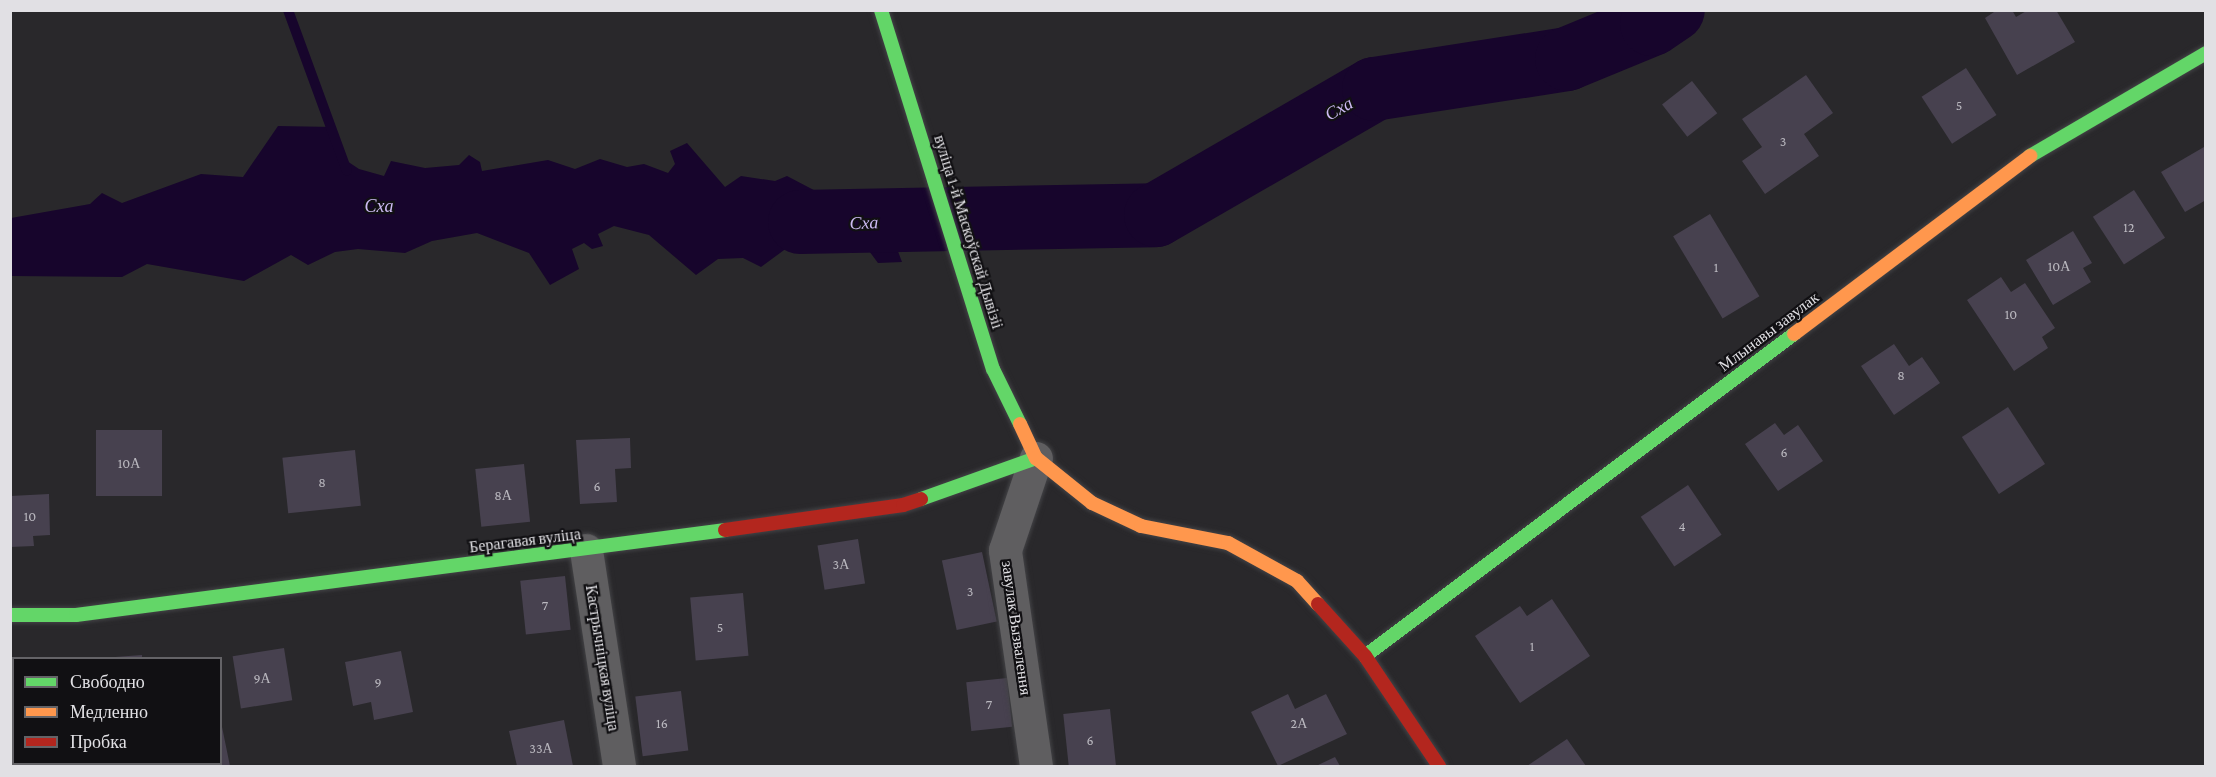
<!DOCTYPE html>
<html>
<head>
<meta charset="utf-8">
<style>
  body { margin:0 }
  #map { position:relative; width:2216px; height:777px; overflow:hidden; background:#29282b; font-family:"Crimson Pro",serif }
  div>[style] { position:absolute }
  .water>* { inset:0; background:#17052c }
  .stream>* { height:10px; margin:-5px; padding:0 5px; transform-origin:5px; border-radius:5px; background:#17052c }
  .river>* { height:64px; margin:-32px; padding:0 32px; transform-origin:32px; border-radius:32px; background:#17052c }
  .building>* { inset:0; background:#47414f; transform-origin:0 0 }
  .roads { filter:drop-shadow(0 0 2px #434346) drop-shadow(0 0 2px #434346) }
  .street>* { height:33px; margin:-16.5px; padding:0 16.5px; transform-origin:16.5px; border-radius:16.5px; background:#5f5e60 }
  .fast>* { height:14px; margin:-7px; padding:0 7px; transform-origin:7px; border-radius:7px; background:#63d668 }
  .slow>* { height:14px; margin:-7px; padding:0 7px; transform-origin:7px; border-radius:7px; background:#ff974d }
  .jam>* { height:14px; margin:-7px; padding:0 7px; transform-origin:7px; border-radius:7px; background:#b3261e }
  span { translate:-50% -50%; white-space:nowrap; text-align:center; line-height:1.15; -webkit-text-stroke:4.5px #111013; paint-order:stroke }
  .number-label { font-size:14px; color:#bab8bf }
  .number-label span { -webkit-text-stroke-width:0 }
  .street-label { font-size:16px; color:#e1e0e4 }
  .water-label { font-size:18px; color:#cdbbf3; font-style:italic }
  .frame { position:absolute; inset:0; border:12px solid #e1e0e4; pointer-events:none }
  .legend { position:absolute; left:12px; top:657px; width:210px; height:108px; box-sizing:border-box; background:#111013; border:2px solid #646367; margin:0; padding:8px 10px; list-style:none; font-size:18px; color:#e1e0e4 }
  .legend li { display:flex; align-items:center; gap:12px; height:30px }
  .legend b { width:30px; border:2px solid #646367 }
</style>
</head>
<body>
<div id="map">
  <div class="water">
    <div style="clip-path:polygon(278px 126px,334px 127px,338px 155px,359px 169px,384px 176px,391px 161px,425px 168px,459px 165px,469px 155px,480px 162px,482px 171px,548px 160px,575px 169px,600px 159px,627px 167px,644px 164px,668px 173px,675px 164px,670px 151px,687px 143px,725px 187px,741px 176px,775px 181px,787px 176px,850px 209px,882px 209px,902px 262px,878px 263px,858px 236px,823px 238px,795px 242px,761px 267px,743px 258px,718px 259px,696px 275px,649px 235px,614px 226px,598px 234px,603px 246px,592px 249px,584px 243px,572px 249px,579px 269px,550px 285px,529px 253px,477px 233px,432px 241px,405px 253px,358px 249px,335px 252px,308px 265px,291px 255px,244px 281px,147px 264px,122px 277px,11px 276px,11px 218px,90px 204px,102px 193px,122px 203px,201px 174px,243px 177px)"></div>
  </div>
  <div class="stream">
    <div style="left:288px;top:10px;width:171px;rotate:69.9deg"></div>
  </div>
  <div class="river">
    <div style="left:800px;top:222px;width:356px;rotate:-1.1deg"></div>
    <div style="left:1156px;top:215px;width:252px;rotate:-30deg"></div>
    <div style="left:1374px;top:89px;width:195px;rotate:-8.8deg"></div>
    <div style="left:1567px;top:59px;width:92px;rotate:-22.4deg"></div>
    <div style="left:1652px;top:24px;width:25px;rotate:-34deg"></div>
  </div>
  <div class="building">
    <div style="clip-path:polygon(1997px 10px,2012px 10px,2016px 17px,2028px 10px,2056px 10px,2075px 42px,2017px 75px,1985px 18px)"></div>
    <div style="left:1966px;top:68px;width:56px;height:53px;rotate:57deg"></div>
    <div style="clip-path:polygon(1806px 75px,1833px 113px,1804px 134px,1819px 156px,1765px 194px,1742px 161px,1762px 147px,1742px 119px)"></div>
    <div style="left:1692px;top:81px;width:41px;height:38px;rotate:52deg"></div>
    <div style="clip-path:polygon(2204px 147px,2206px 200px,2185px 212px,2161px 172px)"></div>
    <div style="left:2134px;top:190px;width:57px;height:49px;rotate:57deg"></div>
    <div style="left:1710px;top:214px;width:96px;height:43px;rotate:59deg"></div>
    <div style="clip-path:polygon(2073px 231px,2092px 263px,2083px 268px,2091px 282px,2053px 305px,2026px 260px)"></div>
    <div style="clip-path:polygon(2001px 277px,2011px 292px,2025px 283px,2055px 328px,2042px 337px,2048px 348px,2014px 371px,1967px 300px)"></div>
    <div style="clip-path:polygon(1894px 344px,1909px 366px,1922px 357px,1940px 383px,1894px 415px,1861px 366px)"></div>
    <div style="left:2008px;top:407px;width:68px;height:55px;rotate:57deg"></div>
    <div style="clip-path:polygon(1775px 423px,1784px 435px,1798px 425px,1823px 461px,1778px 491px,1745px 444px)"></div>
    <div style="left:96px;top:430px;width:66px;height:66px"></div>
    <div style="clip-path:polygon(630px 438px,631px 468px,615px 469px,617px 502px,580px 504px,576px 440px)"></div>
    <div style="left:355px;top:450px;width:56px;height:73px;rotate:84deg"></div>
    <div style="left:524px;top:464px;width:58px;height:49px;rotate:84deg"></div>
    <div style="left:1688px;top:485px;width:60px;height:57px;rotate:56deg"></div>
    <div style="clip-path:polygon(49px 494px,50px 535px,33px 536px,34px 546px,10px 547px,10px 496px)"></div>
    <div style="left:858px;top:539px;width:45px;height:41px;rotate:81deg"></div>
    <div style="left:982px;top:552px;width:71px;height:41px;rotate:78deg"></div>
    <div style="left:565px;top:576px;width:54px;height:45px;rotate:84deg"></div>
    <div style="left:743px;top:593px;width:63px;height:53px;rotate:85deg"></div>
    <div style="clip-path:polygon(1552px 599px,1590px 656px,1520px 703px,1475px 636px,1520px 606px,1527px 616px)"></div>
    <div style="left:284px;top:648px;width:53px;height:52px;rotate:81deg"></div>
    <div style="clip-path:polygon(401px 651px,413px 712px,374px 720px,371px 702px,353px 706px,345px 662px)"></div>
    <div style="clip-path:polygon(142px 655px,142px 658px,115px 658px,115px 657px)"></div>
    <div style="clip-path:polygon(14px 659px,14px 718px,12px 718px,10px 660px)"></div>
    <div style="left:1007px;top:678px;width:49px;height:41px;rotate:84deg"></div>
    <div style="left:681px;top:691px;width:60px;height:46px;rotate:83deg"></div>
    <div style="clip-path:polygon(1288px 694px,1295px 709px,1326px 694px,1347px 734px,1278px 766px,1251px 712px)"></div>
    <div style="left:1110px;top:709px;width:57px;height:47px;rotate:84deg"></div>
    <div style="clip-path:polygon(220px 717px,230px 766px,184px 766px,183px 764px,220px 764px)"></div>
    <div style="clip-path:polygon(564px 720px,573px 766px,517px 766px,509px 731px)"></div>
    <div style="clip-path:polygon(1567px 739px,1586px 766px,1527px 766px)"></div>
    <div style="clip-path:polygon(1335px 757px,1340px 766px,1316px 766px)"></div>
  </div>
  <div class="roads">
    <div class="street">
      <div style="left:586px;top:550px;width:219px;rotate:81.3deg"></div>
      <div style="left:1036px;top:766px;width:218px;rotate:-98.2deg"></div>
      <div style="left:1005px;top:550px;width:97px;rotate:-71.4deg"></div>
    </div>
    <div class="fast">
      <div style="left:881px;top:10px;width:376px;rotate:72.7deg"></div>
      <div style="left:993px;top:369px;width:61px;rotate:63.9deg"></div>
      <div style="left:2030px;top:156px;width:204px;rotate:-30.3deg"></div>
      <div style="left:921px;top:499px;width:122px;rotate:-19.6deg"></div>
      <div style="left:10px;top:615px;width:66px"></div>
      <div style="left:76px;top:615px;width:655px;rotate:-7.46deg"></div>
      <div style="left:1365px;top:656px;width:536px;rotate:-36.89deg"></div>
    </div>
    <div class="slow">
      <div style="left:1794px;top:334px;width:296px;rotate:-37deg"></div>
      <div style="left:1020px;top:424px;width:38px;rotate:65deg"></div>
      <div style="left:1036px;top:458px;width:72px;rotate:38.8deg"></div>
      <div style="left:1092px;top:503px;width:54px;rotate:25.1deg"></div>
      <div style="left:1141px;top:526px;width:89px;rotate:11.1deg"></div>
      <div style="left:1228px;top:543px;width:79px;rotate:28.8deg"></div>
      <div style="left:1297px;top:581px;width:31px;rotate:48deg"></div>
    </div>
    <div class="jam">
      <div style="left:725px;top:530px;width:180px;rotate:-8deg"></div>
      <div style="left:903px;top:505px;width:19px;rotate:-18deg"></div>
      <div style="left:1318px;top:604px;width:70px;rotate:47.9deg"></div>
      <div style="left:1365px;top:656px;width:133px;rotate:56.1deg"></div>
    </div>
  </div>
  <div class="number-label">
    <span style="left:1959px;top:105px">5</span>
    <span style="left:1783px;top:141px">3</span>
    <span style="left:2129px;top:227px">12</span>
    <span style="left:2059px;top:266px">10А</span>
    <span style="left:1716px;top:267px">1</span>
    <span style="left:2011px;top:314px">10</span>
    <span style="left:1901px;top:375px">8</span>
    <span style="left:1784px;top:452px">6</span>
    <span style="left:129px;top:463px">10А</span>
    <span style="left:322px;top:482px">8</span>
    <span style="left:597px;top:486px">6</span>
    <span style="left:503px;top:495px">8А</span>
    <span style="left:30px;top:516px">10</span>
    <span style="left:1682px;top:526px">4</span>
    <span style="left:841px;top:564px">3А</span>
    <span style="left:970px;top:591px">3</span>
    <span style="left:545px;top:605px">7</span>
    <span style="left:720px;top:627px">5</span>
    <span style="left:1532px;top:646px">1</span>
    <span style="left:262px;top:678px">9А</span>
    <span style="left:378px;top:682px">9</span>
    <span style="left:989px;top:704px">7</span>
    <span style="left:662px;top:723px">16</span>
    <span style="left:1299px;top:723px">2А</span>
    <span style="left:1090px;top:740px">6</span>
    <span style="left:541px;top:748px">33А</span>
  </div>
  <div class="street-label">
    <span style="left:968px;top:232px;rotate:73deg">вуліца 1-й Маскоўскай Дывізіі</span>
    <span style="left:1769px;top:332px;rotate:-37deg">Млынавы завулак</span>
    <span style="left:525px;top:541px;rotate:-7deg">Берагавая вуліца</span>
    <span style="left:1016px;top:628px;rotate:82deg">завулак Вызвалення</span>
    <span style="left:602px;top:658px;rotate:81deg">Кастрычніцкая вуліца</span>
  </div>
  <div class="water-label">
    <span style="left:1339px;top:109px;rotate:-30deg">Сха</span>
    <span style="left:379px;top:206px">Сха</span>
    <span style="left:864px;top:223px;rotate:-2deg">Сха</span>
  </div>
  <div class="frame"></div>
  <ul class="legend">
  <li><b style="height:8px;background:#63d668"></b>Свободно</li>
  <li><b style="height:8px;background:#ff974d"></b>Медленно</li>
  <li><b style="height:8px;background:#b3261e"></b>Пробка</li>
  </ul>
</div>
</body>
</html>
